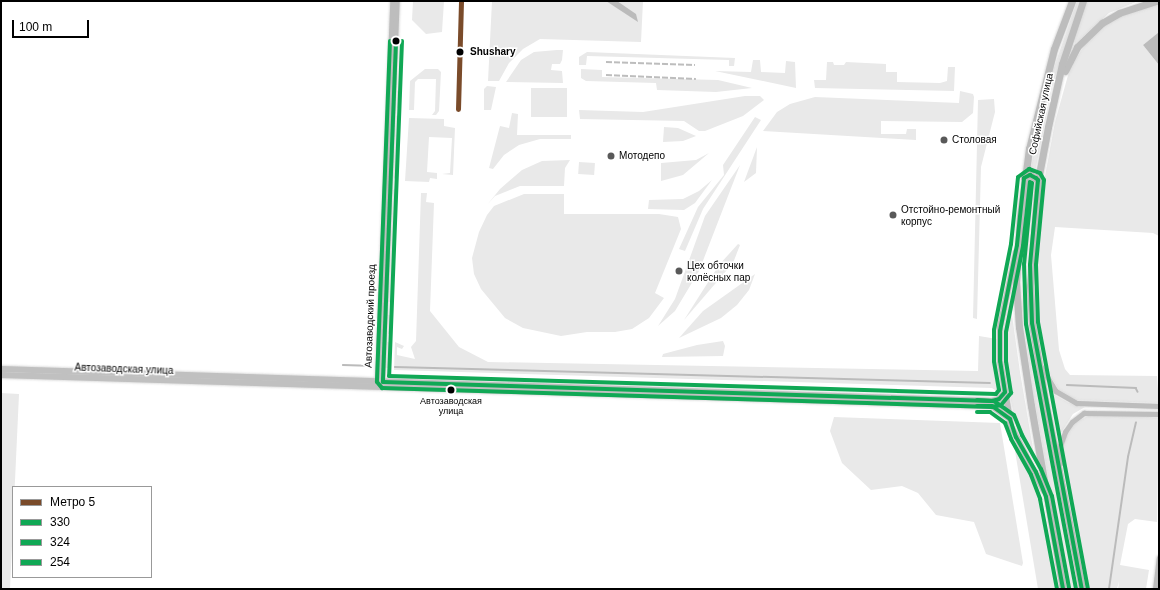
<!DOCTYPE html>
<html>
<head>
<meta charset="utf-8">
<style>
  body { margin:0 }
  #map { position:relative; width:1160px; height:590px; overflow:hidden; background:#fff; font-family:Helvetica,sans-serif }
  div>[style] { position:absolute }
  .green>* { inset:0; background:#e9e9e9; transform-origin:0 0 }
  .water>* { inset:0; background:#bbb }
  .stream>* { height:1.5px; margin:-0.75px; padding:0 0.75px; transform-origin:0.75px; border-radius:0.75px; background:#bbb }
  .roads { filter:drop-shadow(0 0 1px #dbdbdb) drop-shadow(0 0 1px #dbdbdb) }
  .street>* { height:4.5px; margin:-2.25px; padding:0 2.25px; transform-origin:2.25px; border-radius:2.25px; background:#bdbdbd }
  .secondary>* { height:6px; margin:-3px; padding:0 3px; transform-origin:3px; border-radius:3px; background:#c0c0c0 }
  .primary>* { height:7px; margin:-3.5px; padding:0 3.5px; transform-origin:3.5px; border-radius:3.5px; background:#bdbdbd }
  .rail>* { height:1.5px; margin-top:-0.75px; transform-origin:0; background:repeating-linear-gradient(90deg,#bdbdbd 0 6px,transparent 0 8px) }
  .bus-1>* { height:4px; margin:-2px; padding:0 2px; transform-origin:2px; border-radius:2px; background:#10a855 }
  .bus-2>* { height:4px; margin:-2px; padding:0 2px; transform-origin:2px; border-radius:2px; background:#10a855 }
  .bus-3>* { height:4px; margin:-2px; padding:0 2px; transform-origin:2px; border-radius:2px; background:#10a855 }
  .metro-1>* { height:5px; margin:-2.5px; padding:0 2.5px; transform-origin:2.5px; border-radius:2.5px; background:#7a4b2a }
  .dots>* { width:11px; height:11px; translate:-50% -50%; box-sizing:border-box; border:2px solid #fff; border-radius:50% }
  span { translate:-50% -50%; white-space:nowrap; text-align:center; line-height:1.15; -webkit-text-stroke:3px #fff; paint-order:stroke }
  .bus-label { font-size:9px; color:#000 }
  .stop-label { font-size:10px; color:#000; font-weight:700 }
  .left { translate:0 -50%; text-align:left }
  .street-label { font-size:10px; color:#000 }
  .poi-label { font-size:10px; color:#000 }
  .frame { position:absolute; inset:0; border:2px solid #000; pointer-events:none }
  .legend { position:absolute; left:12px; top:486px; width:140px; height:92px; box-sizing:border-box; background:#fff; border:1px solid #999; margin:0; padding:5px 7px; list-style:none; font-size:12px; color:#000 }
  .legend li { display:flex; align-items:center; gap:8px; height:20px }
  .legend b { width:20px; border:1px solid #999 }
  .scale { position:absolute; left:12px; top:20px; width:77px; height:18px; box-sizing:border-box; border:2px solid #000; border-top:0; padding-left:5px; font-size:12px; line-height:14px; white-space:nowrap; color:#000; -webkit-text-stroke:3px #fff; paint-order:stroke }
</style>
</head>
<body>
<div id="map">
  <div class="green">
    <div style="clip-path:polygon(413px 1px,444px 1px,442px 32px,426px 34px,412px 20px)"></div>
    <div style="clip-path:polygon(492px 1px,643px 1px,641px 42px,540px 39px,523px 49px,509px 63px,499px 81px,488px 81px)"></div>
    <div style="clip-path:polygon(1077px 1px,1080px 1px,1052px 87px,1035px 172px,1030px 172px,1049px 82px)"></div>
    <div style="clip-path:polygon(1087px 1px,1135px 1px,1136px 2px,1109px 13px,1075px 44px,1074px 41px)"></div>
    <div style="clip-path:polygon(1159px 3px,1159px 32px,1143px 45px,1159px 65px,1159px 236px,1153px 233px,1055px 227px,1051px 255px,1059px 350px,1065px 369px,1070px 375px,1157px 376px,1159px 403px,1076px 400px,1059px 390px,1051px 377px,1043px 347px,1035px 287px,1043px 187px,1055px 122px,1070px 68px,1090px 37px,1114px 18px)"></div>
    <div style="clip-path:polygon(557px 50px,563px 50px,562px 60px,560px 64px,552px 64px,551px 70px,562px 71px,563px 83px,506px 82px,521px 60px,534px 52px)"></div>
    <div style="clip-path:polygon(587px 52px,735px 58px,734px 66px,729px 66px,729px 60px,587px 56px,586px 65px,579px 65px,579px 57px)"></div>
    <div style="clip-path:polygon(753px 60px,760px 60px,761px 72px,785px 73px,786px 61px,795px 62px,796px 88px,715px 71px,751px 72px)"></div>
    <div style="clip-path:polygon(827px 62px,833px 62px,834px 65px,844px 65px,846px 62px,886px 64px,886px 72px,897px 72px,897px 82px,940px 83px,947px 81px,948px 67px,955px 67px,954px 91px,815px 88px,814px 80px,826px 80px)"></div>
    <div style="clip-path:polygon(425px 69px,438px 69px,441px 72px,439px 111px,436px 115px,432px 115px,435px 111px,436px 79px,418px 79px,415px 82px,414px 110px,409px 110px,410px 81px)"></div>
    <div style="clip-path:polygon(581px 69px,602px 70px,602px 77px,718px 80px,752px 88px,716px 92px,657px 90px,656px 83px,586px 81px,581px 78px)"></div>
    <div style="clip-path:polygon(487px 86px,496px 87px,491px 110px,484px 110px,484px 89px)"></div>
    <div style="clip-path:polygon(401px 88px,400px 109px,397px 108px,397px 91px)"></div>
    <div style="left:531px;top:88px;width:36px;height:29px"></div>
    <div style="clip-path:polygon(960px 91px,973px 94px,974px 97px,973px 113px,962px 122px,881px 121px,881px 134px,906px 134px,907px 129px,916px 129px,916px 140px,763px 131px,777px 112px,790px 104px,815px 97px,959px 103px)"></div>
    <div style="clip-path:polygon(745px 96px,760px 96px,764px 100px,743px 116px,705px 131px,699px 131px,684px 121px,580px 119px,579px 110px,643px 112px)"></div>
    <div style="clip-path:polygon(994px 99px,995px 112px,981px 167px,977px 319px,973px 318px,978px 100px)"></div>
    <div style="clip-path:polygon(512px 113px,518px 114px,517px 135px,571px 135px,571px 139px,540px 139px,519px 145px,504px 155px,493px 169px,489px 168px,500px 126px,509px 128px)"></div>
    <div style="clip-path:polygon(400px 114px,396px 180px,393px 177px,396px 116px)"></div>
    <div style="clip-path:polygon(755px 117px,761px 120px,703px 209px,685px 251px,679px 249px,698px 207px,724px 175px,723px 165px)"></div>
    <div style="clip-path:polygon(409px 118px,444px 119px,444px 126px,455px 128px,453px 175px,442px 174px,450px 173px,452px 138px,429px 137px,427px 172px,437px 173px,437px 179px,430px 178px,429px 182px,405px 181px)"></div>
    <div style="clip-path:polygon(664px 127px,678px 128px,696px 136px,683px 141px,663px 142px)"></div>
    <div style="clip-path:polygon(757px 147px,756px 173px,744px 182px)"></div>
    <div style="clip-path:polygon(709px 153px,683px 175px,661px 181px,661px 163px,696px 160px)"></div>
    <div style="clip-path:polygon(570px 160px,565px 168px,564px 186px,520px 186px,495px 196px,487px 205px,500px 189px,522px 170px,542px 161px)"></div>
    <div style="left:579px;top:162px;width:16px;height:12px;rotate:4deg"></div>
    <div style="clip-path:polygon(740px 165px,699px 271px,675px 311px,658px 326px,675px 299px,705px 216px)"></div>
    <div style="clip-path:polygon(1032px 179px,1034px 180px,1025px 290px,1035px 368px,1077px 589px,1070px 589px,1067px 582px,1033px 392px,1022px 310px,1025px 224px,1029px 180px)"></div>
    <div style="clip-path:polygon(712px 180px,695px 203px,684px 210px,648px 209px,649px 200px,683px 199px,699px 191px)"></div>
    <div style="clip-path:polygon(396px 188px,392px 302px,388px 302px,393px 190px)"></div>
    <div style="clip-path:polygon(421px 193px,427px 193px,426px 202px,434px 203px,430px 311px,459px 347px,488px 362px,978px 371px,979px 336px,997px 339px,1002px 392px,994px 397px,995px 390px,992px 388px,394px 370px,395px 342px,404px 346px,402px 349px,397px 347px,397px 355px,415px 359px,411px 347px,416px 341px)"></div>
    <div style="clip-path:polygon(524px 194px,564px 194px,564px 214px,659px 214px,678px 217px,681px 229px,655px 293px,664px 298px,649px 318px,632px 329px,615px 332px,587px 332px,561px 336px,523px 328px,505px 318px,481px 289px,474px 274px,472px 258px,479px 232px,487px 215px,494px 206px)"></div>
    <div style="clip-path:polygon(738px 244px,740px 245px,733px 263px,684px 320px,719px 265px)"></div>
    <div style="clip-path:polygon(755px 274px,749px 290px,737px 305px,721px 318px,679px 338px,703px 311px)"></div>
    <div style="clip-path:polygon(1013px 297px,1012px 315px,1020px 372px,1035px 460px,1017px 431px,1003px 360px,1003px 328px,1010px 299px)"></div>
    <div style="left:388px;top:315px;width:3px;height:19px"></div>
    <div style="clip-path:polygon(723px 341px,725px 346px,723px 356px,662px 357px,663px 354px,697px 345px)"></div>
    <div style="left:390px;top:342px;width:26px;height:4px;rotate:92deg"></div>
    <div style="clip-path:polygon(1px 393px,19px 394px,10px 589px,1px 589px)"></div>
    <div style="clip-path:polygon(1051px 393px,1069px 403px,1085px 407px,1073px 414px,1059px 436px)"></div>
    <div style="clip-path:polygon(1094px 413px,1159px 418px,1157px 522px,1135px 519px,1128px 524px,1120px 565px,1149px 570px,1146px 589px,1118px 589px,1119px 581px,1117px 589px,1088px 589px,1063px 452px,1064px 439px,1074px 423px)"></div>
    <div style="clip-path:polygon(834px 417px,1000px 423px,1023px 563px,1022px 566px,986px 554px,974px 522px,936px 515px,918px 493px,902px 486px,871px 490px,842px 463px,830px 431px)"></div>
    <div style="clip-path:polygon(1012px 433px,1036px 480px,1059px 589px,1038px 589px)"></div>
  </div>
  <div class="water">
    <div style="clip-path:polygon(606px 1px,617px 1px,636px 14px,638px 22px)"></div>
    <div style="clip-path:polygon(1159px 32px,1159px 65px,1143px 45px)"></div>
  </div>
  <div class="stream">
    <div style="left:343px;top:365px;width:24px;rotate:2deg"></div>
    <div style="left:395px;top:367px;width:595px;rotate:1.54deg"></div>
    <div style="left:1067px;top:385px;width:69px;rotate:2.5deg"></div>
    <div style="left:1136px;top:388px;width:4px;rotate:63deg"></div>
    <div style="left:1109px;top:589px;width:133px;rotate:-81.8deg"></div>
    <div style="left:1128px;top:457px;width:35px;rotate:-77deg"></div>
  </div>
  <div class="roads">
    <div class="street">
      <div style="left:1041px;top:366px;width:29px;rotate:59deg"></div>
      <div style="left:1056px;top:391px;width:24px;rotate:30deg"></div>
      <div style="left:1077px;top:403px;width:82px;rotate:2.1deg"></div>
      <div style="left:377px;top:382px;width:381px;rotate:-87.7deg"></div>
      <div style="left:382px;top:383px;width:382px;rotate:-87.8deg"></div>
      <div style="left:1060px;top:464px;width:18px;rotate:-90deg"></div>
      <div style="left:1060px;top:446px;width:15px;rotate:-70deg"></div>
      <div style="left:1065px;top:432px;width:12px;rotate:-55deg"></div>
      <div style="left:1072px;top:422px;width:15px;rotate:-37deg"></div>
      <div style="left:1084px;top:413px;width:75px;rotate:0.8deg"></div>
      <div style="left:1155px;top:589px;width:31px;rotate:-83deg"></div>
    </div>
    <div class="secondary">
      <div style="left:1016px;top:252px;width:77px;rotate:102deg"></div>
      <div style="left:1000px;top:327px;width:34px;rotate:90deg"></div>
      <div style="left:1000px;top:361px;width:66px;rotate:80.4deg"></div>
      <div style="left:1011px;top:426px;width:73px;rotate:63.1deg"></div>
      <div style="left:1px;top:369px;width:992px;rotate:1.85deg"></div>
      <div style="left:992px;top:401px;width:7px;rotate:-16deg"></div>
      <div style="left:999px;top:399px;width:9px;rotate:-49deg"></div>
      <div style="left:1px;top:375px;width:991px;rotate:1.79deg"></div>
      <div style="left:992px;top:406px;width:22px;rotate:36deg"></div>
    </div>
    <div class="primary">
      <div style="left:1065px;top:71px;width:27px;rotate:-63deg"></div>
      <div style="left:1077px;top:47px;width:35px;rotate:-44deg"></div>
      <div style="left:1102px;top:23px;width:20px;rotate:-30deg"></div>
      <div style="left:1119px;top:13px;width:40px;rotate:-18deg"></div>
      <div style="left:1024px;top:178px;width:7px;rotate:-27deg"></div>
      <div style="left:1030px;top:175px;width:9px;rotate:32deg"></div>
      <div style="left:1063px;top:589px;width:186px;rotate:-99.9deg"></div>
      <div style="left:1031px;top:406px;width:80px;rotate:-98.6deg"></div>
      <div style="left:1019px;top:327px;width:45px;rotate:-93.8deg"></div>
      <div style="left:1016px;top:282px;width:65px;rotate:-86.5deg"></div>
      <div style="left:1020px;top:217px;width:69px;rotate:-82.5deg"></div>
      <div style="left:1029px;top:149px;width:103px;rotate:-76deg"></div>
      <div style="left:1054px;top:49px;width:51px;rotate:-69.4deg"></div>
      <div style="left:1082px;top:589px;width:187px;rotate:-101.1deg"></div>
      <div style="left:1046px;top:406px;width:84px;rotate:-99.6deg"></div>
      <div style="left:1032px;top:323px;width:37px;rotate:-93deg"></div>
      <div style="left:1030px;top:286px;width:106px;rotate:-85.7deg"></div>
      <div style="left:1038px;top:180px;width:54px;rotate:-79.3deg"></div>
      <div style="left:1048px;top:127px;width:65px;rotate:-77.5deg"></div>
      <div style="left:1062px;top:64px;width:66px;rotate:-71.6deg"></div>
    </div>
  </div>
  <div class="rail">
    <div style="left:606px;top:62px;width:89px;rotate:1.9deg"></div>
    <div style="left:606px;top:75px;width:90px;rotate:2.5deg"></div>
  </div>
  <div class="bus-1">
    <div style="left:396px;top:41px;width:341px;rotate:92.2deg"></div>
    <div style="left:383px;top:382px;width:609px;rotate:1.79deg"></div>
    <div style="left:992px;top:401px;width:7px;rotate:-16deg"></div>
    <div style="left:999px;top:399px;width:9px;rotate:-49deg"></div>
    <div style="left:1005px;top:392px;width:31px;rotate:-99deg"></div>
    <div style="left:1000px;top:361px;width:30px;rotate:-90deg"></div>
    <div style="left:1000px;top:331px;width:88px;rotate:-78.8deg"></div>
    <div style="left:1017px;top:245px;width:67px;rotate:-84deg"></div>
    <div style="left:1024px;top:178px;width:7px;rotate:-27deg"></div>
    <div style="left:1030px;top:175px;width:7px;rotate:27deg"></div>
    <div style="left:1036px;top:178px;width:3px;rotate:45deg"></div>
    <div style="left:1038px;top:180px;width:85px;rotate:95.4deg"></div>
    <div style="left:1030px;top:265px;width:58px;rotate:88deg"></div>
    <div style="left:1032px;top:323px;width:271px;rotate:79.4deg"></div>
    <div style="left:977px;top:406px;width:15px"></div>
    <div style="left:992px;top:406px;width:22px;rotate:36deg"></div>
    <div style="left:1010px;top:419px;width:19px;rotate:72deg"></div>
    <div style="left:1016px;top:437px;width:40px;rotate:60.3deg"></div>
    <div style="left:1036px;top:472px;width:27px;rotate:68deg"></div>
    <div style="left:1046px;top:497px;width:94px;rotate:79.5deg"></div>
  </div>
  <div class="bus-2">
    <div style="left:390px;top:41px;width:341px;rotate:92.2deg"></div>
    <div style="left:377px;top:382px;width:8px;rotate:50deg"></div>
    <div style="left:382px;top:388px;width:610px;rotate:1.78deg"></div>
    <div style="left:992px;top:407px;width:9px;rotate:-13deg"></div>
    <div style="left:1001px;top:405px;width:16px;rotate:-50deg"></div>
    <div style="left:1011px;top:393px;width:32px;rotate:-99deg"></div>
    <div style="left:1006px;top:361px;width:29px;rotate:-90deg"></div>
    <div style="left:1006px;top:332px;width:88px;rotate:-78.8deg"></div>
    <div style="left:1023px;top:246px;width:64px;rotate:-83.8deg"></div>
    <div style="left:1030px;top:182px;width:2px;rotate:27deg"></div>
    <div style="left:1032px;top:183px;width:81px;rotate:95.6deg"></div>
    <div style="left:1024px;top:264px;width:60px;rotate:88.1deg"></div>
    <div style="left:1026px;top:324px;width:270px;rotate:79.3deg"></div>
    <div style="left:977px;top:412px;width:13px"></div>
    <div style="left:990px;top:412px;width:19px;rotate:36deg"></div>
    <div style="left:1005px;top:423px;width:17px;rotate:69deg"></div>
    <div style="left:1011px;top:439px;width:41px;rotate:60.9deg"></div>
    <div style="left:1031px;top:475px;width:26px;rotate:69deg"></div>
    <div style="left:1040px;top:499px;width:92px;rotate:79.3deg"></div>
  </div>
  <div class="bus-3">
    <div style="left:402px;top:41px;width:335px;rotate:92.2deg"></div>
    <div style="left:389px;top:376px;width:607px;rotate:1.7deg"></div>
    <div style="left:996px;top:394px;width:5px;rotate:-53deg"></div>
    <div style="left:999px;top:390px;width:29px;rotate:-100deg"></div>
    <div style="left:994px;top:361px;width:31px;rotate:-90deg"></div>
    <div style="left:994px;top:330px;width:88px;rotate:-78.8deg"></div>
    <div style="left:1011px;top:244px;width:67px;rotate:-84deg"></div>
    <div style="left:1018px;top:177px;width:14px;rotate:-36deg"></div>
    <div style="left:1029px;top:169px;width:12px;rotate:20deg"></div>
    <div style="left:1040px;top:173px;width:8px;rotate:60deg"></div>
    <div style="left:1044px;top:180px;width:85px;rotate:95.4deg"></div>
    <div style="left:1036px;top:265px;width:57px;rotate:88deg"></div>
    <div style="left:1038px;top:322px;width:271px;rotate:79.4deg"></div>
    <div style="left:977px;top:400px;width:17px;rotate:3deg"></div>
    <div style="left:994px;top:401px;width:24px;rotate:35deg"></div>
    <div style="left:1014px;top:415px;width:22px;rotate:68deg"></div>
    <div style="left:1022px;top:435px;width:39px;rotate:61deg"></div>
    <div style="left:1041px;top:469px;width:29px;rotate:68deg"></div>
    <div style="left:1052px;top:496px;width:94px;rotate:79.5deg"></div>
  </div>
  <div class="metro-1">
    <div style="left:458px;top:109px;width:108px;rotate:-88.4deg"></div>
  </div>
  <div class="dots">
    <div style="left:396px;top:41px;background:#000"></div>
    <div style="left:460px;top:52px;background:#000"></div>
    <div style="left:944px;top:140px;background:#595959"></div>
    <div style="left:611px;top:156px;background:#595959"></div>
    <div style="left:893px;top:215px;background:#595959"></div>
    <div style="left:679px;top:271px;background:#595959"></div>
    <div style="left:451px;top:390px;background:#000"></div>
  </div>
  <div class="bus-label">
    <span style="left:451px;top:406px">Автозаводская<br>улица</span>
  </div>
  <div class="stop-label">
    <span class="left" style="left:470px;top:52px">Shushary</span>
  </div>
  <div class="street-label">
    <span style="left:1041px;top:114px;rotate:-78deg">Софийская улица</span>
    <span style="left:370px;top:316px;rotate:-88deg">Автозаводский проезд</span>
    <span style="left:124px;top:369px;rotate:2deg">Автозаводская улица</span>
  </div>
  <div class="poi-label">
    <span class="left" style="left:952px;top:140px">Столовая</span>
    <span class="left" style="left:619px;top:156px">Мотодепо</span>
    <span class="left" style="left:901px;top:215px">Отстойно-ремонтный<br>корпус</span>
    <span class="left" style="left:687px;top:271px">Цех обточки<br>колёсных пар</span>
  </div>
  <div class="frame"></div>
  <ul class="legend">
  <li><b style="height:5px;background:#7a4b2a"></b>Метро 5</li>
  <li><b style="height:5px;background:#10a855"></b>330</li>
  <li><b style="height:5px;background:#10a855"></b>324</li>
  <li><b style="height:5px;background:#10a855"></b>254</li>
  </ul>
  <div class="scale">100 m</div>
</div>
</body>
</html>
